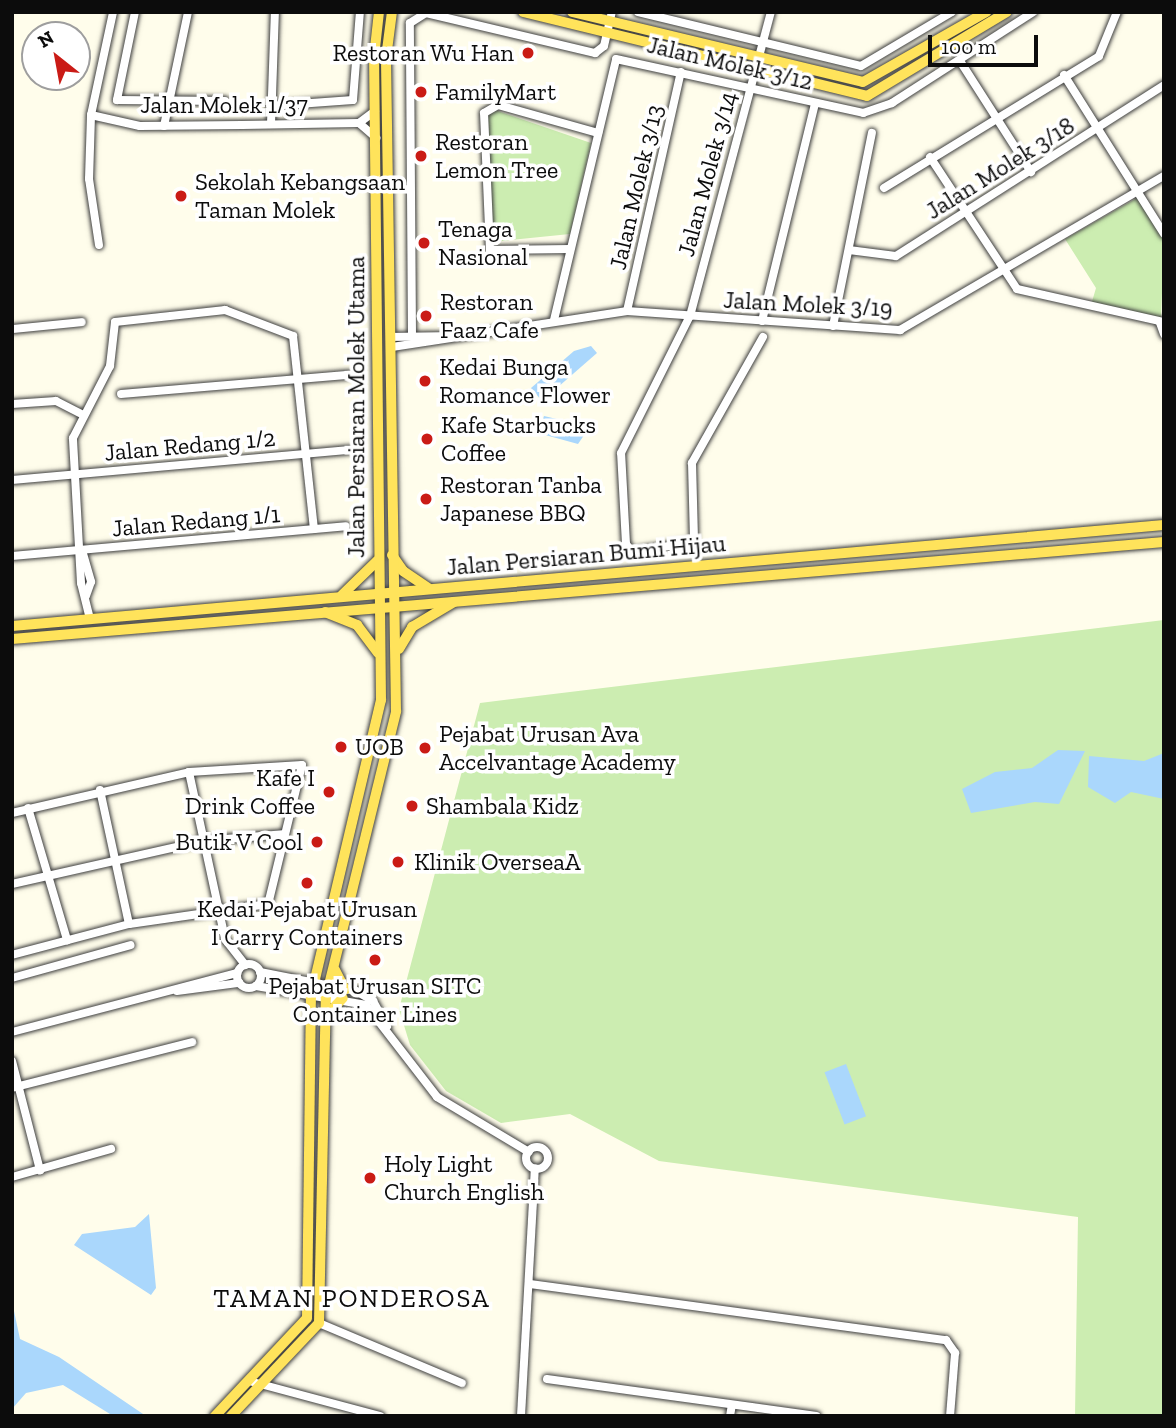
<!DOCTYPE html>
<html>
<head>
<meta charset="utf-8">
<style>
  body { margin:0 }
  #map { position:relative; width:1176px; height:1428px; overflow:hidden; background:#fffdeb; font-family:"Zilla Slab",serif }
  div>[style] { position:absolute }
  .green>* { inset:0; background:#ccedb1 }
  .water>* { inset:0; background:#aad7fc; transform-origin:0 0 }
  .roads { filter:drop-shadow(0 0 2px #3f3f3f) drop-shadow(0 0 2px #3f3f3f) }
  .minor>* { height:8px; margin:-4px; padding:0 4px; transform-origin:4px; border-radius:4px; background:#fff }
  .minor>.ring { margin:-4px; padding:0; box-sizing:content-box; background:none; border:8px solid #fff; border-radius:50% }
  .major>* { height:10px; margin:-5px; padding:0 5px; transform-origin:5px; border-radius:5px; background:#ffe35b }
  .dots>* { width:19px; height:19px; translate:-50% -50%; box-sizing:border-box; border:4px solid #fff; border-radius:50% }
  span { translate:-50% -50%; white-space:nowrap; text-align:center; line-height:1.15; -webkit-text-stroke:7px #fff; paint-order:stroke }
  .poi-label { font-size:24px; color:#0c0c0c }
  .right { translate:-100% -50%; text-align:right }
  .left { translate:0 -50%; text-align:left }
  .street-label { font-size:24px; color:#0c0c0c }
  .neighbourhood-label { font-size:26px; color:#0c0c0c; letter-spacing:2px }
  .frame { position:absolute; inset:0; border:14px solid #0c0c0c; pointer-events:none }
  .north { position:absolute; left:21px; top:21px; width:70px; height:70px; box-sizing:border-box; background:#fff; border:2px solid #9e9e9e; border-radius:50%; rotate:329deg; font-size:19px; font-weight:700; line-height:28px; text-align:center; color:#0c0c0c }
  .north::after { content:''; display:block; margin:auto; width:24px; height:32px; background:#ca1b16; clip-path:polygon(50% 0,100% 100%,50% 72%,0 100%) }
  .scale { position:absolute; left:928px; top:35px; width:110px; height:32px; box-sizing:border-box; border:4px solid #0c0c0c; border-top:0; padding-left:9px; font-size:21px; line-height:24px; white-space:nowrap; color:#0c0c0c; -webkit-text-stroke:5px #fff; paint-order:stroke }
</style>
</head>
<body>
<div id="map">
  <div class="green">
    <div style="clip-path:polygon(495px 110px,591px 143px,570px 234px,492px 242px,488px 116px)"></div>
    <div style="clip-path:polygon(1137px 198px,1164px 239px,1161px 320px,1091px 305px,1096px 288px,1065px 239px)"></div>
    <div style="clip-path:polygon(1164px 620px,1164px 1416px,1075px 1416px,1078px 1217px,659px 1161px,570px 1114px,501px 1123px,446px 1091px,410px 1045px,399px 1009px,480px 703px)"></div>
  </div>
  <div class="water">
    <div style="clip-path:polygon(591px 346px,597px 353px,542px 401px,531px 388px,574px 351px)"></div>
    <div style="clip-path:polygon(544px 416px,582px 425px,593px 422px,578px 444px,538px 433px)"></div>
    <div style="clip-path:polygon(1058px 750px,1085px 751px,1059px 804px,1035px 802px,971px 813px,962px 789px,995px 772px,1032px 768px)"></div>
    <div style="clip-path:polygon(1164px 753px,1164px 799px,1131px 792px,1115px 803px,1088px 787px,1089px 756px,1144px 761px)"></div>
    <div style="left:846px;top:1064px;width:56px;height:23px;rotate:69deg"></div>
    <div style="clip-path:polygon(149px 1214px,156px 1288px,151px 1295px,74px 1245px,82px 1234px,135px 1227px)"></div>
    <div style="clip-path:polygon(14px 1311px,20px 1339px,59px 1357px,146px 1416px,110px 1414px,63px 1385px,26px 1393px,12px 1409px)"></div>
  </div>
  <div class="roads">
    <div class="minor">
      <div style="left:135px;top:12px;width:90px;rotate:101.6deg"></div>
      <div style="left:117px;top:100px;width:108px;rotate:0.5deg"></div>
      <div style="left:638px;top:12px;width:229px;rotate:13.6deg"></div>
      <div style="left:861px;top:66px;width:106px;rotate:-30.7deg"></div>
      <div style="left:960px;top:61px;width:132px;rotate:57.4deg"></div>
      <div style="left:1064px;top:75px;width:188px;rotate:57.8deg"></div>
      <div style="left:270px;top:106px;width:83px;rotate:-4.1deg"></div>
      <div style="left:353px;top:100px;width:88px;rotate:-85.5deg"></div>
      <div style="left:91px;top:115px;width:50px;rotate:12.7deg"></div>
      <div style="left:140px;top:126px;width:102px;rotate:-0.6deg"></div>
      <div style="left:242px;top:125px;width:117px;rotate:-1deg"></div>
      <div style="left:359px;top:123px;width:20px;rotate:-37deg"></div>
      <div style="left:359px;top:123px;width:23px;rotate:41deg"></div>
      <div style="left:271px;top:124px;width:112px;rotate:-88deg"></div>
      <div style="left:164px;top:126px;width:116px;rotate:-78.1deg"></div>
      <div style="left:930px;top:157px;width:158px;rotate:56.6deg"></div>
      <div style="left:1017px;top:289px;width:151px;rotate:12.7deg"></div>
      <div style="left:884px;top:188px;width:252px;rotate:-31.5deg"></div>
      <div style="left:1099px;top:56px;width:48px;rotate:-67.8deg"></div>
      <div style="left:99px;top:245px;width:67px;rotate:-98.6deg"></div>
      <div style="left:89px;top:179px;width:64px;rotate:-88.2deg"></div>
      <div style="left:91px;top:115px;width:105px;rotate:-77.9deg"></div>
      <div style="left:570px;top:249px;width:80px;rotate:179.3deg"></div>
      <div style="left:490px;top:250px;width:137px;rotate:-92.5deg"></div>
      <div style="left:484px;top:113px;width:16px;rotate:-30deg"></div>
      <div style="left:498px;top:105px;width:104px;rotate:15.6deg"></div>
      <div style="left:849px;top:250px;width:47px;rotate:7.3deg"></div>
      <div style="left:896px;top:256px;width:318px;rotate:-32.5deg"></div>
      <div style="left:627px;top:311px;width:245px;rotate:-77.3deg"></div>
      <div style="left:554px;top:320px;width:268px;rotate:-76.6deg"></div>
      <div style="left:616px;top:59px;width:253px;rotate:12.3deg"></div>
      <div style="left:863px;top:113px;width:31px;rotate:-19deg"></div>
      <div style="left:892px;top:103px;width:168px;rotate:-32.8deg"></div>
      <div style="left:762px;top:321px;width:224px;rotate:-76.3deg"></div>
      <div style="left:1160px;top:323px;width:12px;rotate:70deg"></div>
      <div style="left:833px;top:326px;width:197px;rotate:-78.6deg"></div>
      <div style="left:12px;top:329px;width:70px;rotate:-5.7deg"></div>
      <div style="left:412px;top:335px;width:312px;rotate:-90.4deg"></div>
      <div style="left:410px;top:23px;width:19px;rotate:-32deg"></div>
      <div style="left:426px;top:13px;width:174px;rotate:13.3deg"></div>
      <div style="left:595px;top:53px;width:11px;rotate:-38deg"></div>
      <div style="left:604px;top:46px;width:35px;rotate:-77deg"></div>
      <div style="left:391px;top:337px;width:62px;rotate:-0.9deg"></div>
      <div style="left:763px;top:337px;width:145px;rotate:119.4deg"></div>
      <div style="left:692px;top:463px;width:79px;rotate:88.5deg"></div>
      <div style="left:694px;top:542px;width:63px;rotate:170.8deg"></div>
      <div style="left:632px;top:552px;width:10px;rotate:-127deg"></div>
      <div style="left:626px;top:544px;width:91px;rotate:-93.1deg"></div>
      <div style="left:621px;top:453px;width:153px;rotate:-63.3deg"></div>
      <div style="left:690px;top:316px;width:315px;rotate:-75.1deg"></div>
      <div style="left:392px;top:347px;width:238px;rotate:-8.7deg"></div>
      <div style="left:627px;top:311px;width:274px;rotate:4deg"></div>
      <div style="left:900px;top:330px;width:306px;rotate:-30.3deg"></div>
      <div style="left:121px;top:394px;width:229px;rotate:-4.8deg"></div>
      <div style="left:12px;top:404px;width:44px;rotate:-3.9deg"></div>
      <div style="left:56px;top:401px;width:28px;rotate:27deg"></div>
      <div style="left:12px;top:480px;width:339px;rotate:-5.1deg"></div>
      <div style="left:82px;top:550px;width:33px;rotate:74deg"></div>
      <div style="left:91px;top:582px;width:15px;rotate:110deg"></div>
      <div style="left:12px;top:556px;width:335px;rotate:-5.1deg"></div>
      <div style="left:89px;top:615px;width:33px;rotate:-104deg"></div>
      <div style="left:81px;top:583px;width:145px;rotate:-93.2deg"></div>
      <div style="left:73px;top:438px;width:81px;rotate:-62.8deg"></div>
      <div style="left:110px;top:366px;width:44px;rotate:-83.5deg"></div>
      <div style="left:115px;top:322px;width:111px;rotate:-6.2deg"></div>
      <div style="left:225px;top:310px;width:73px;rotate:20.9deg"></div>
      <div style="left:293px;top:336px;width:194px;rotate:83.8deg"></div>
      <div style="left:189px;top:772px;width:171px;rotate:77.8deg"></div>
      <div style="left:225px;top:939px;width:33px;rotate:52deg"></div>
      <div style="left:100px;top:790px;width:137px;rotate:77.8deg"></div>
      <div style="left:28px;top:808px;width:138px;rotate:73.5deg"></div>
      <div style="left:12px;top:813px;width:182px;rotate:-13deg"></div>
      <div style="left:189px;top:772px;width:113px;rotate:-3.5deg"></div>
      <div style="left:302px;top:765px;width:143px;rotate:103.7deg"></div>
      <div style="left:268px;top:904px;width:140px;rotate:171.8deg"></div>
      <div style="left:129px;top:924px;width:121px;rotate:165.2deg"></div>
      <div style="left:12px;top:884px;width:196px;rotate:-12.7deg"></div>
      <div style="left:203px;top:841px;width:82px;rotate:-4.9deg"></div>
      <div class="ring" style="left:237px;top:964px;width:16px;height:16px"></div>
      <div style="left:260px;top:972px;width:98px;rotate:11.2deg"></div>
      <div style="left:356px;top:991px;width:20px;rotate:30deg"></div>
      <div style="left:373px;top:1001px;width:29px;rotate:61deg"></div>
      <div style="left:12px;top:978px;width:123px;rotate:-15.5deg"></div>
      <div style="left:256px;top:986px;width:112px;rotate:9.8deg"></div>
      <div style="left:366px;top:1005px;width:116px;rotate:52.3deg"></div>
      <div style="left:437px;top:1097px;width:107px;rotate:30.9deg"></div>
      <div style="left:177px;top:991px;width:63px;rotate:-7.4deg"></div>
      <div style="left:12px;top:1032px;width:233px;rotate:-14.7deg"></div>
      <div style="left:12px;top:1061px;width:113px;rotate:75.6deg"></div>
      <div style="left:12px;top:1088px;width:186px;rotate:-14.3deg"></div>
      <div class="ring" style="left:526px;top:1147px;width:14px;height:14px"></div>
      <div style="left:12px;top:1177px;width:103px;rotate:-15.8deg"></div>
      <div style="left:530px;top:1284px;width:420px;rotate:7.7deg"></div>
      <div style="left:946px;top:1340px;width:16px;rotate:55deg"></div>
      <div style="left:955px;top:1353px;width:63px;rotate:94.5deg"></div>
      <div style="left:319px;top:1323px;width:155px;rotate:22.8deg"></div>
      <div style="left:547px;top:1379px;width:272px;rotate:7.8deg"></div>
      <div style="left:249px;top:1381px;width:136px;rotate:15deg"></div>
      <div style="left:521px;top:1416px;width:248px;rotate:-86.8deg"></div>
      <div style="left:730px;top:1416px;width:11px;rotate:-80deg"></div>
    </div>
    <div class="major">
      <div style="left:523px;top:12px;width:354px;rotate:13.7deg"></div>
      <div style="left:867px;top:96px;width:163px;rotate:-31deg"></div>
      <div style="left:572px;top:12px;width:299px;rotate:13.5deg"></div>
      <div style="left:863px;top:82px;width:142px;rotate:-29.6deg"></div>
      <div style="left:392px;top:555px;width:19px;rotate:55deg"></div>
      <div style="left:403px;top:571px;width:32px;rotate:34deg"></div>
      <div style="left:342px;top:595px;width:49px;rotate:-44.2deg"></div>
      <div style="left:325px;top:612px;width:35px;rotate:22deg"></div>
      <div style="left:357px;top:625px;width:35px;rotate:53deg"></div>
      <div style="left:12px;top:626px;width:1156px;rotate:-5.01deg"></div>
      <div style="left:12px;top:639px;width:1156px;rotate:-4.81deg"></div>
      <div style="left:399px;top:649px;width:26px;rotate:-59deg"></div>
      <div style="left:412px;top:627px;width:49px;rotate:-30.8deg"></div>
      <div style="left:335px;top:970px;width:22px;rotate:63deg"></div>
      <div style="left:327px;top:1015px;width:23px;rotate:-47deg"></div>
      <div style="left:215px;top:1416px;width:134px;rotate:-46.8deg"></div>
      <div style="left:307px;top:1318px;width:322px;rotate:-89.3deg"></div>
      <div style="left:311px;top:996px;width:304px;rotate:-76.7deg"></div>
      <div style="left:381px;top:700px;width:643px;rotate:-90.62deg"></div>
      <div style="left:374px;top:57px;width:45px;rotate:-83.7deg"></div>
      <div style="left:231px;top:1416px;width:128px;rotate:-46.6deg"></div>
      <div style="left:319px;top:1323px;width:326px;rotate:-88.8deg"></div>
      <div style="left:326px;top:997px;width:294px;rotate:-76.2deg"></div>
      <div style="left:396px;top:711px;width:653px;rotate:-90.88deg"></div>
      <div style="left:386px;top:58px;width:46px;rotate:-82.6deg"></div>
    </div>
  </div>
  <div class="dots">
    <div style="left:528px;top:53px;background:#ca1b16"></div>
    <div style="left:421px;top:92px;background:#ca1b16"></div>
    <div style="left:421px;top:156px;background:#ca1b16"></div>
    <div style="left:181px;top:196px;background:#ca1b16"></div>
    <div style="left:424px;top:243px;background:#ca1b16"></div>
    <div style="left:426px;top:316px;background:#ca1b16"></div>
    <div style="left:425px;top:381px;background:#ca1b16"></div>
    <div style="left:427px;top:439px;background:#ca1b16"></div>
    <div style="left:426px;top:499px;background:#ca1b16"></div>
    <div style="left:341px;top:747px;background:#ca1b16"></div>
    <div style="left:425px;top:748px;background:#ca1b16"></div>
    <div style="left:329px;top:792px;background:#ca1b16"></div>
    <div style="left:412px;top:806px;background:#ca1b16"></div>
    <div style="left:317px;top:842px;background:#ca1b16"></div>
    <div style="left:398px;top:862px;background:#ca1b16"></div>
    <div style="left:307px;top:883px;background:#ca1b16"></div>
    <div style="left:375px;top:960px;background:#ca1b16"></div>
    <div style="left:370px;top:1178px;background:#ca1b16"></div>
  </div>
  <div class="poi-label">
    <span class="right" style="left:514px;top:53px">Restoran Wu Han</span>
    <span class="left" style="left:435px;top:92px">FamilyMart</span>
    <span class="left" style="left:435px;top:156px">Restoran<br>Lemon Tree</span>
    <span class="left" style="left:195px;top:196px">Sekolah Kebangsaan<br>Taman Molek</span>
    <span class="left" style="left:438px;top:243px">Tenaga<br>Nasional</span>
    <span class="left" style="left:440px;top:316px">Restoran<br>Faaz Cafe</span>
    <span class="left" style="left:439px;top:381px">Kedai Bunga<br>Romance Flower</span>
    <span class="left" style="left:441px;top:439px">Kafe Starbucks<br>Coffee</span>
    <span class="left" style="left:440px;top:499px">Restoran Tanba<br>Japanese BBQ</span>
    <span class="left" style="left:439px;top:748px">Pejabat Urusan Ava<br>Accelvantage Academy</span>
    <span class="left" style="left:355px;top:747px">UOB</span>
    <span class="right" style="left:315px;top:792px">Kafe I<br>Drink Coffee</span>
    <span class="left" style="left:426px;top:806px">Shambala Kidz</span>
    <span class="right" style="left:303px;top:842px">Butik V Cool</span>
    <span class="left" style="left:414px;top:862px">Klinik OverseaA</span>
    <span style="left:307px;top:923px">Kedai Pejabat Urusan<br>I Carry Containers</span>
    <span style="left:375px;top:1000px">Pejabat Urusan SITC<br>Container Lines</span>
    <span class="left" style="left:384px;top:1178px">Holy Light<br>Church English</span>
  </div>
  <div class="street-label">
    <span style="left:730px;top:63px;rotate:13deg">Jalan Molek 3/12</span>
    <span style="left:224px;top:105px">Jalan Molek 1/37</span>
    <span style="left:1000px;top:168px;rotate:-32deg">Jalan Molek 3/18</span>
    <span style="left:707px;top:174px;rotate:-75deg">Jalan Molek 3/14</span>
    <span style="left:636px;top:187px;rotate:-77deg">Jalan Molek 3/13</span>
    <span style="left:808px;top:304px;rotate:3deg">Jalan Molek 3/19</span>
    <span style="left:356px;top:407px;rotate:-90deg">Jalan Persiaran Molek Utama</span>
    <span style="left:190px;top:445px;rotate:-5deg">Jalan Redang 1/2</span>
    <span style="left:196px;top:521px;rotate:-5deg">Jalan Redang 1/1</span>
    <span style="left:586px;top:555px;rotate:-5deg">Jalan Persiaran Bumi Hijau</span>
  </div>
  <div class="neighbourhood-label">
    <span style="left:352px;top:1299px">TAMAN PONDEROSA</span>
  </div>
  <div class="frame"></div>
  <div class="north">N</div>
  <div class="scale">100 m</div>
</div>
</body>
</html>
